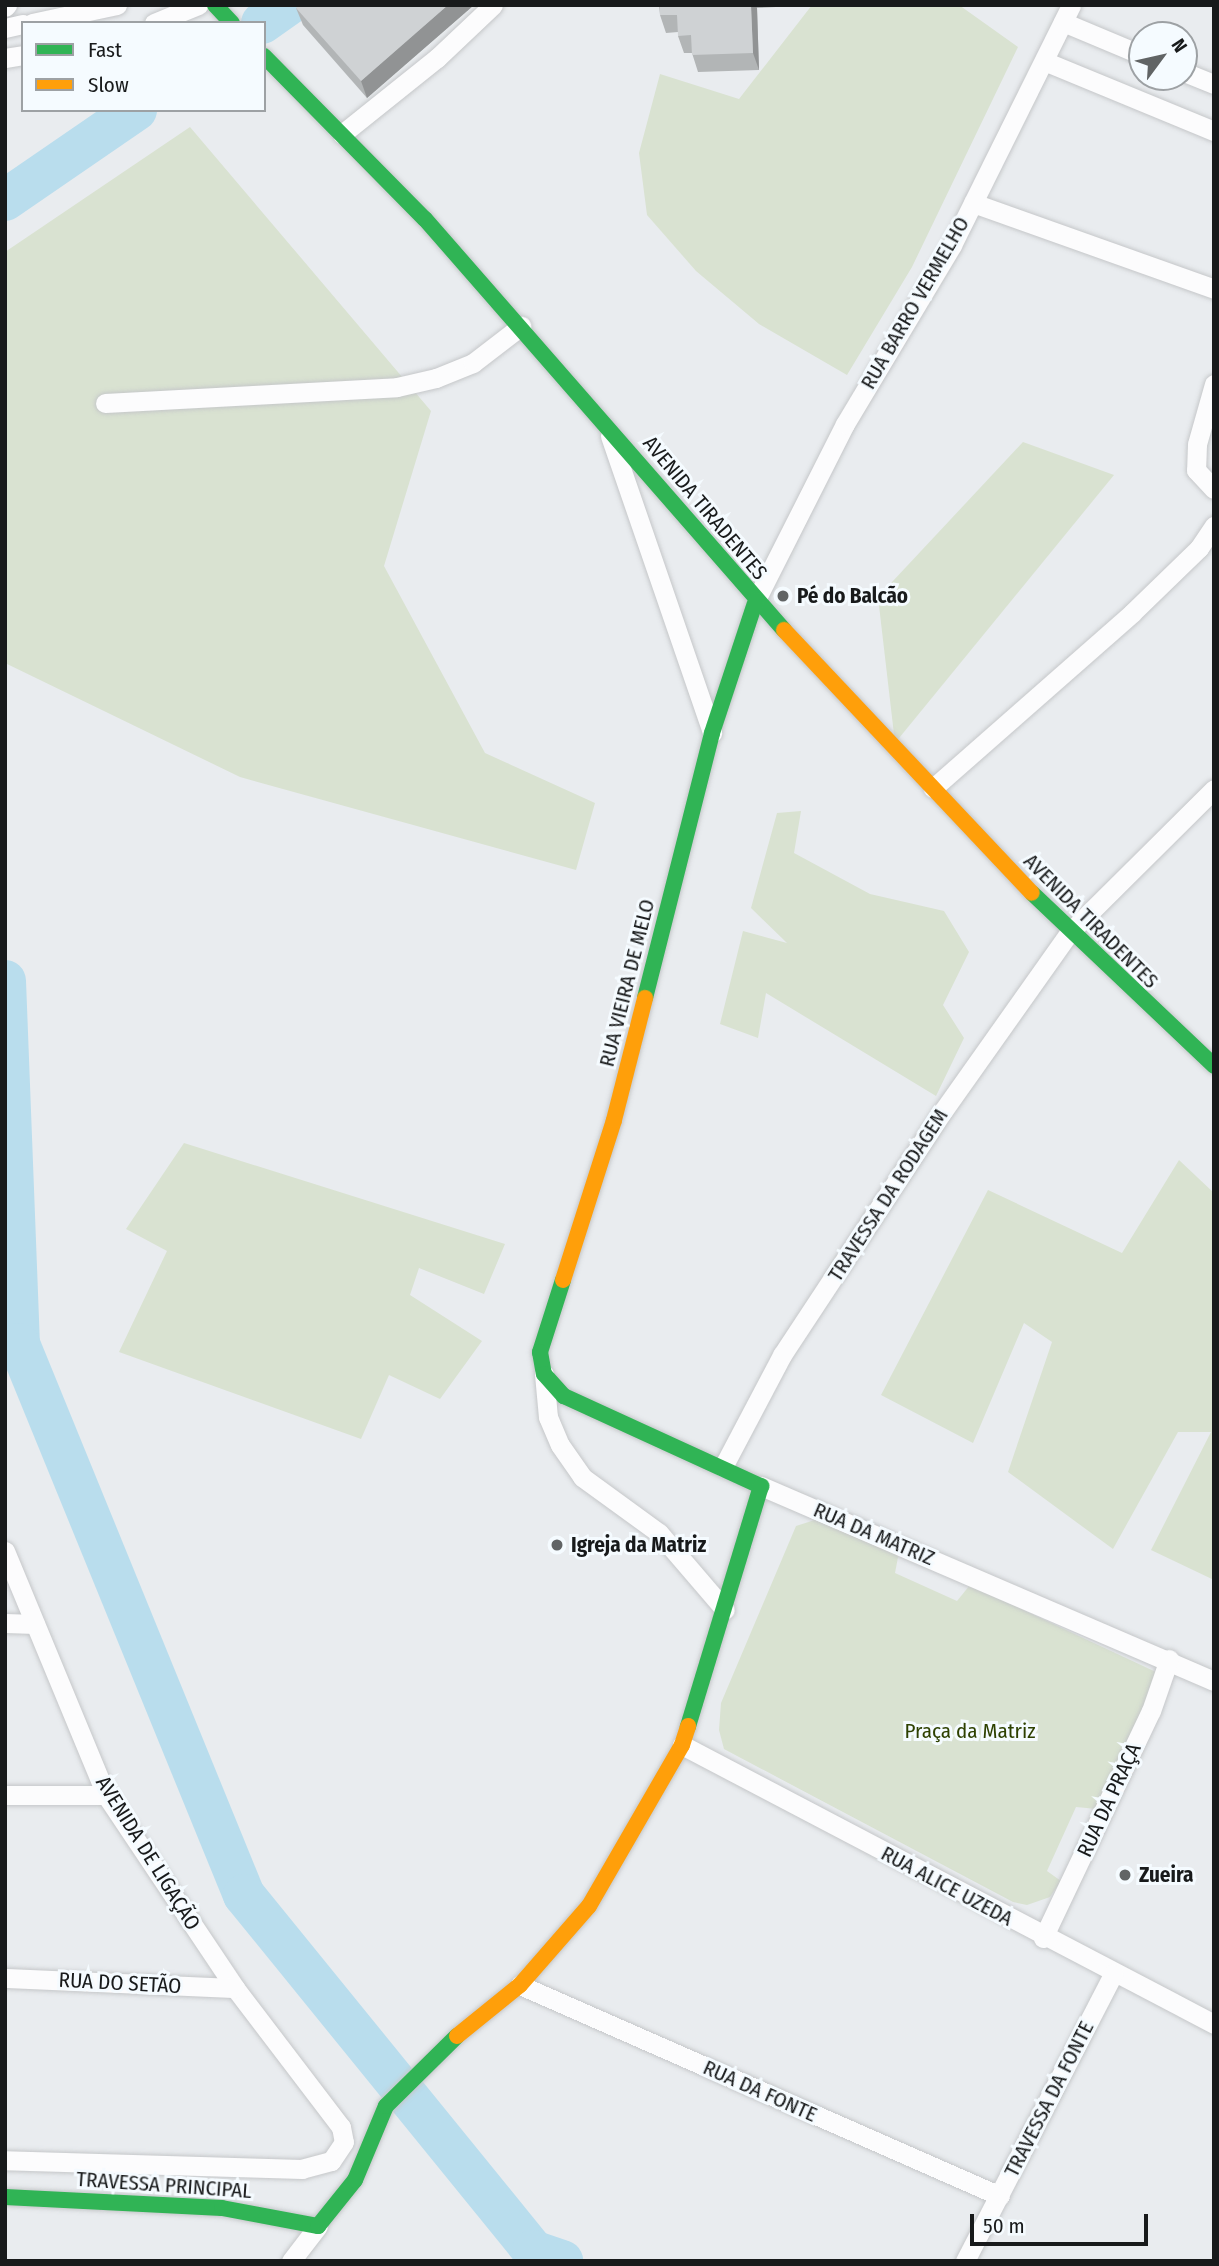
<!DOCTYPE html>
<html>
<head>
<meta charset="utf-8">
<style>
  body { margin:0 }
  #map { position:relative; width:1219px; height:2266px; overflow:hidden; background:#e9ecef; font-family:"Fira Sans Condensed",sans-serif }
  div>[style] { position:absolute }
  .green>* { inset:0; background:#d9e2d1 }
  .river>* { height:42px; margin:-21px; padding:0 21px; transform-origin:21px; border-radius:21px; background:#b9dded }
  .roads { filter:drop-shadow(0 0 2px #c5c7c9) drop-shadow(0 0 2px #c5c7c9) }
  .street>* { height:19px; margin:-9.5px; padding:0 9.5px; transform-origin:9.5px; border-radius:9.5px; background:#fcfcfd }
  .fast>* { height:16px; margin:-8px; padding:0 8px; transform-origin:8px; border-radius:8px; background:#30b455 }
  .slow>* { height:16px; margin:-8px; padding:0 8px; transform-origin:8px; border-radius:8px; background:#ff9f0a }
  .wall>* { inset:0; background:#b2b5b6 }
  .shaded-wall>* { inset:0; background:#919394 }
  .building>* { inset:0; background:#cfd2d4 }
  .dots>* { width:19px; height:19px; translate:-50% -50%; box-sizing:border-box; border:4px solid #f5fbff; border-radius:50% }
  span { translate:-50% -50%; white-space:nowrap; text-align:center; line-height:1.15; -webkit-text-stroke:6px #f5fbff; paint-order:stroke }
  .street-label { font-size:21px; color:#181a1b }
  .poi-label { font-size:21px; color:#181a1b; font-weight:700 }
  .left { translate:0 -50%; text-align:left }
  .park-label { font-size:21px; color:#2d4000 }
  .frame { position:absolute; inset:0; border:7px solid #181a1b; pointer-events:none }
  .legend { position:absolute; left:21px; top:21px; width:245px; height:91px; box-sizing:border-box; background:#f5fbff; border:2px solid #9da1a4; margin:0; padding:9px 12px; list-style:none; font-size:21px; color:#181a1b }
  .legend li { display:flex; align-items:center; gap:14px; height:35px }
  .legend b { width:35px; border:2px solid #9da1a4 }
  .north { position:absolute; left:1128px; top:21px; width:70px; height:70px; box-sizing:border-box; background:#f5fbff; border:2px solid #9da1a4; border-radius:50%; rotate:57deg; font-size:19px; font-weight:700; line-height:28px; text-align:center; color:#181a1b }
  .north::after { content:''; display:block; margin:auto; width:24px; height:32px; background:#616465; clip-path:polygon(50% 0,100% 100%,50% 72%,0 100%) }
  .scale { position:absolute; left:970px; top:2214px; width:178px; height:32px; box-sizing:border-box; border:4px solid #181a1b; border-top:0; padding-left:9px; font-size:21px; line-height:24px; white-space:nowrap; color:#181a1b; -webkit-text-stroke:5px #f5fbff; paint-order:stroke }
</style>
</head>
<body>
<div id="map">
  <div class="green">
    <div style="clip-path:polygon(812px 5px,959px 5px,1018px 47px,912px 267px,847px 375px,759px 324px,696px 271px,647px 215px,639px 153px,660px 74px,739px 99px)"></div>
    <div style="clip-path:polygon(190px 127px,431px 411px,384px 566px,485px 753px,595px 803px,576px 870px,240px 777px,5px 663px,5px 252px)"></div>
    <div style="clip-path:polygon(1023px 442px,1114px 475px,895px 743px,878px 597px)"></div>
    <div style="clip-path:polygon(801px 811px,794px 853px,870px 894px,944px 911px,969px 952px,943px 1005px,964px 1038px,936px 1096px,766px 993px,758px 1038px,720px 1024px,743px 931px,787px 943px,751px 908px,777px 813px)"></div>
    <div style="clip-path:polygon(184px 1143px,505px 1244px,484px 1294px,419px 1268px,410px 1295px,482px 1341px,440px 1399px,389px 1375px,361px 1439px,119px 1352px,167px 1251px,126px 1229px)"></div>
    <div style="clip-path:polygon(1179px 1160px,1214px 1193px,1214px 1580px,1151px 1550px,1211px 1432px,1178px 1432px,1113px 1549px,1008px 1472px,1052px 1342px,1024px 1323px,973px 1443px,881px 1395px,988px 1190px,1122px 1253px)"></div>
    <div style="clip-path:polygon(821px 1518px,899px 1552px,895px 1573px,957px 1601px,970px 1585px,1158px 1673px,1097px 1809px,1076px 1807px,1047px 1871px,1061px 1881px,1050px 1897px,1027px 1905px,1013px 1902px,724px 1749px,719px 1730px,721px 1703px,796px 1526px)"></div>
  </div>
  <div class="river">
    <div style="left:262px;top:23px;width:32px;rotate:-35deg"></div>
    <div style="left:5px;top:200px;width:159px;rotate:-34.5deg"></div>
    <div style="left:5px;top:981px;width:363px;rotate:87.8deg"></div>
    <div style="left:19px;top:1344px;width:595px;rotate:67.79deg"></div>
    <div style="left:244px;top:1895px;width:459px;rotate:50.9deg"></div>
    <div style="left:533px;top:2251px;width:31px;rotate:19deg"></div>
  </div>
  <div class="roads">
    <div class="street">
      <div style="left:5px;top:7px;width:3px;rotate:-45deg"></div>
      <div style="left:1063px;top:22px;width:86px;rotate:22.7deg"></div>
      <div style="left:32px;top:23px;width:87px;rotate:-12deg"></div>
      <div style="left:154px;top:23px;width:48px;rotate:-22.2deg"></div>
      <div style="left:5px;top:28px;width:18px;rotate:-13deg"></div>
      <div style="left:5px;top:58px;width:18px;rotate:-9deg"></div>
      <div style="left:1044px;top:61px;width:184px;rotate:22.4deg"></div>
      <div style="left:1184px;top:72px;width:32px;rotate:22deg"></div>
      <div style="left:342px;top:134px;width:122px;rotate:-38.7deg"></div>
      <div style="left:437px;top:58px;width:77px;rotate:-43.4deg"></div>
      <div style="left:973px;top:203px;width:256px;rotate:19.6deg"></div>
      <div style="left:1214px;top:384px;width:62px;rotate:105.8deg"></div>
      <div style="left:1197px;top:444px;width:26px;rotate:92deg"></div>
      <div style="left:1196px;top:470px;width:26px;rotate:47deg"></div>
      <div style="left:105px;top:403px;width:292px;rotate:-3.1deg"></div>
      <div style="left:397px;top:387px;width:40px;rotate:-13deg"></div>
      <div style="left:436px;top:378px;width:40px;rotate:-22deg"></div>
      <div style="left:473px;top:363px;width:61px;rotate:-37.6deg"></div>
      <div style="left:610px;top:436px;width:314px;rotate:71deg"></div>
      <div style="left:756px;top:600px;width:197px;rotate:-63.2deg"></div>
      <div style="left:845px;top:424px;width:209px;rotate:-59.1deg"></div>
      <div style="left:952px;top:245px;width:268px;rotate:-63.6deg"></div>
      <div style="left:933px;top:788px;width:265px;rotate:-41.3deg"></div>
      <div style="left:1132px;top:613px;width:93px;rotate:-44.1deg"></div>
      <div style="left:1199px;top:548px;width:27px;rotate:-56deg"></div>
      <div style="left:544px;top:1374px;width:43px;rotate:84.7deg"></div>
      <div style="left:548px;top:1417px;width:30px;rotate:67deg"></div>
      <div style="left:560px;top:1445px;width:39px;rotate:55deg"></div>
      <div style="left:582px;top:1477px;width:95px;rotate:36deg"></div>
      <div style="left:659px;top:1533px;width:101px;rotate:49.4deg"></div>
      <div style="left:723px;top:1467px;width:127px;rotate:-62.2deg"></div>
      <div style="left:782px;top:1355px;width:292px;rotate:-56.6deg"></div>
      <div style="left:943px;top:1111px;width:218px;rotate:-54.7deg"></div>
      <div style="left:1069px;top:933px;width:204px;rotate:-44.8deg"></div>
      <div style="left:761px;top:1486px;width:493px;rotate:23.3deg"></div>
      <div style="left:5px;top:1551px;width:264px;rotate:67.5deg"></div>
      <div style="left:106px;top:1795px;width:232px;rotate:56.2deg"></div>
      <div style="left:235px;top:1988px;width:175px;rotate:52.7deg"></div>
      <div style="left:341px;top:2127px;width:15px;rotate:79deg"></div>
      <div style="left:344px;top:2142px;width:23px;rotate:124deg"></div>
      <div style="left:331px;top:2161px;width:30px;rotate:165deg"></div>
      <div style="left:302px;top:2169px;width:297px;rotate:-178.3deg"></div>
      <div style="left:5px;top:1623px;width:30px;rotate:2deg"></div>
      <div style="left:682px;top:1745px;width:601px;rotate:27.67deg"></div>
      <div style="left:5px;top:1795px;width:101px"></div>
      <div style="left:1043px;top:1938px;width:251px;rotate:-64.6deg"></div>
      <div style="left:1151px;top:1711px;width:55px;rotate:-70.9deg"></div>
      <div style="left:5px;top:1978px;width:230px;rotate:2.5deg"></div>
      <div style="left:520px;top:1985px;width:524px;rotate:23.73deg"></div>
      <div style="left:291px;top:2261px;width:44px;rotate:-52.4deg"></div>
      <div style="left:965px;top:2261px;width:323px;rotate:-62.7deg"></div>
    </div>
    <div class="fast">
      <div style="left:215px;top:5px;width:25px;rotate:47deg"></div>
      <div style="left:264px;top:56px;width:229px;rotate:45.4deg"></div>
      <div style="left:425px;top:219px;width:546px;rotate:48.86deg"></div>
      <div style="left:1032px;top:893px;width:251px;rotate:43.5deg"></div>
      <div style="left:645px;top:998px;width:273px;rotate:-75.8deg"></div>
      <div style="left:712px;top:733px;width:140px;rotate:-71.7deg"></div>
      <div style="left:563px;top:1280px;width:76px;rotate:107.7deg"></div>
      <div style="left:540px;top:1352px;width:22px;rotate:80deg"></div>
      <div style="left:544px;top:1374px;width:30px;rotate:48deg"></div>
      <div style="left:564px;top:1396px;width:217px;rotate:24.6deg"></div>
      <div style="left:761px;top:1486px;width:251px;rotate:106.9deg"></div>
      <div style="left:5px;top:2197px;width:217px;rotate:2.9deg"></div>
      <div style="left:222px;top:2208px;width:98px;rotate:10.6deg"></div>
      <div style="left:318px;top:2226px;width:59px;rotate:-51.2deg"></div>
      <div style="left:355px;top:2180px;width:80px;rotate:-67.3deg"></div>
      <div style="left:386px;top:2106px;width:100px;rotate:-44.6deg"></div>
    </div>
    <div class="slow">
      <div style="left:784px;top:630px;width:361px;rotate:46.7deg"></div>
      <div style="left:563px;top:1280px;width:168px;rotate:-72.3deg"></div>
      <div style="left:614px;top:1120px;width:126px;rotate:-75.7deg"></div>
      <div style="left:457px;top:2036px;width:81px;rotate:-39deg"></div>
      <div style="left:520px;top:1985px;width:105px;rotate:-48.9deg"></div>
      <div style="left:589px;top:1906px;width:186px;rotate:-60deg"></div>
      <div style="left:682px;top:1745px;width:20px;rotate:-72deg"></div>
    </div>
  </div>
  <div class="wall">
    <div style="clip-path:polygon(474px 5px,367px 98px,303px 25px,296px 8px)"></div>
    <div style="clip-path:polygon(659px 5px,776px 5px,776px 7px,757px 8px,759px 70px,698px 72px,692px 53px,684px 53px,678px 36px,678px 32px,666px 33px,660px 15px)"></div>
  </div>
  <div class="shaded-wall">
    <div style="clip-path:polygon(448px 5px,474px 5px,367px 98px,361px 81px)"></div>
    <div style="clip-path:polygon(751px 5px,756px 5px,757px 8px,759px 70px,753px 53px)"></div>
  </div>
  <div class="building">
    <div style="clip-path:polygon(299px 5px,448px 5px,361px 81px,296px 8px)"></div>
    <div style="clip-path:polygon(660px 5px,751px 5px,753px 53px,692px 55px,691px 35px,678px 36px,677px 15px,660px 15px)"></div>
  </div>
  <div class="dots">
    <div style="left:783px;top:596px;background:#616465"></div>
    <div style="left:557px;top:1545px;background:#616465"></div>
    <div style="left:1125px;top:1875px;background:#616465"></div>
  </div>
  <div class="street-label">
    <span style="left:915px;top:303px;rotate:-60deg">RUA BARRO VERMELHO</span>
    <span style="left:705px;top:508px;rotate:50deg">AVENIDA TIRADENTES</span>
    <span style="left:1091px;top:921px;rotate:45deg">AVENIDA TIRADENTES</span>
    <span style="left:627px;top:983px;rotate:-76deg">RUA VIEIRA DE MELO</span>
    <span style="left:888px;top:1195px;rotate:-57deg">TRAVESSA DA RODAGEM</span>
    <span style="left:874px;top:1534px;rotate:23deg">RUA DA MATRIZ</span>
    <span style="left:1109px;top:1800px;rotate:-65deg">RUA DA PRAÇA</span>
    <span style="left:148px;top:1853px;rotate:58deg">AVENIDA DE LIGAÇÃO</span>
    <span style="left:947px;top:1886px;rotate:28deg">RUA ALICE UZEDA</span>
    <span style="left:120px;top:1983px;rotate:3deg">RUA DO SETÃO</span>
    <span style="left:760px;top:2091px;rotate:24deg">RUA DA FONTE</span>
    <span style="left:1049px;top:2099px;rotate:-63deg">TRAVESSA DA FONTE</span>
    <span style="left:164px;top:2185px;rotate:4deg">TRAVESSA PRINCIPAL</span>
  </div>
  <div class="poi-label">
    <span class="left" style="left:797px;top:596px">Pé do Balcão</span>
    <span class="left" style="left:571px;top:1545px">Igreja da Matriz</span>
    <span class="left" style="left:1139px;top:1875px">Zueira</span>
  </div>
  <div class="park-label">
    <span style="left:970px;top:1731px">Praça da Matriz</span>
  </div>
  <div class="frame"></div>
  <ul class="legend">
  <li><b style="height:9px;background:#30b455"></b>Fast</li>
  <li><b style="height:9px;background:#ff9f0a"></b>Slow</li>
  </ul>
  <div class="north">N</div>
  <div class="scale">50 m</div>
</div>
</body>
</html>
